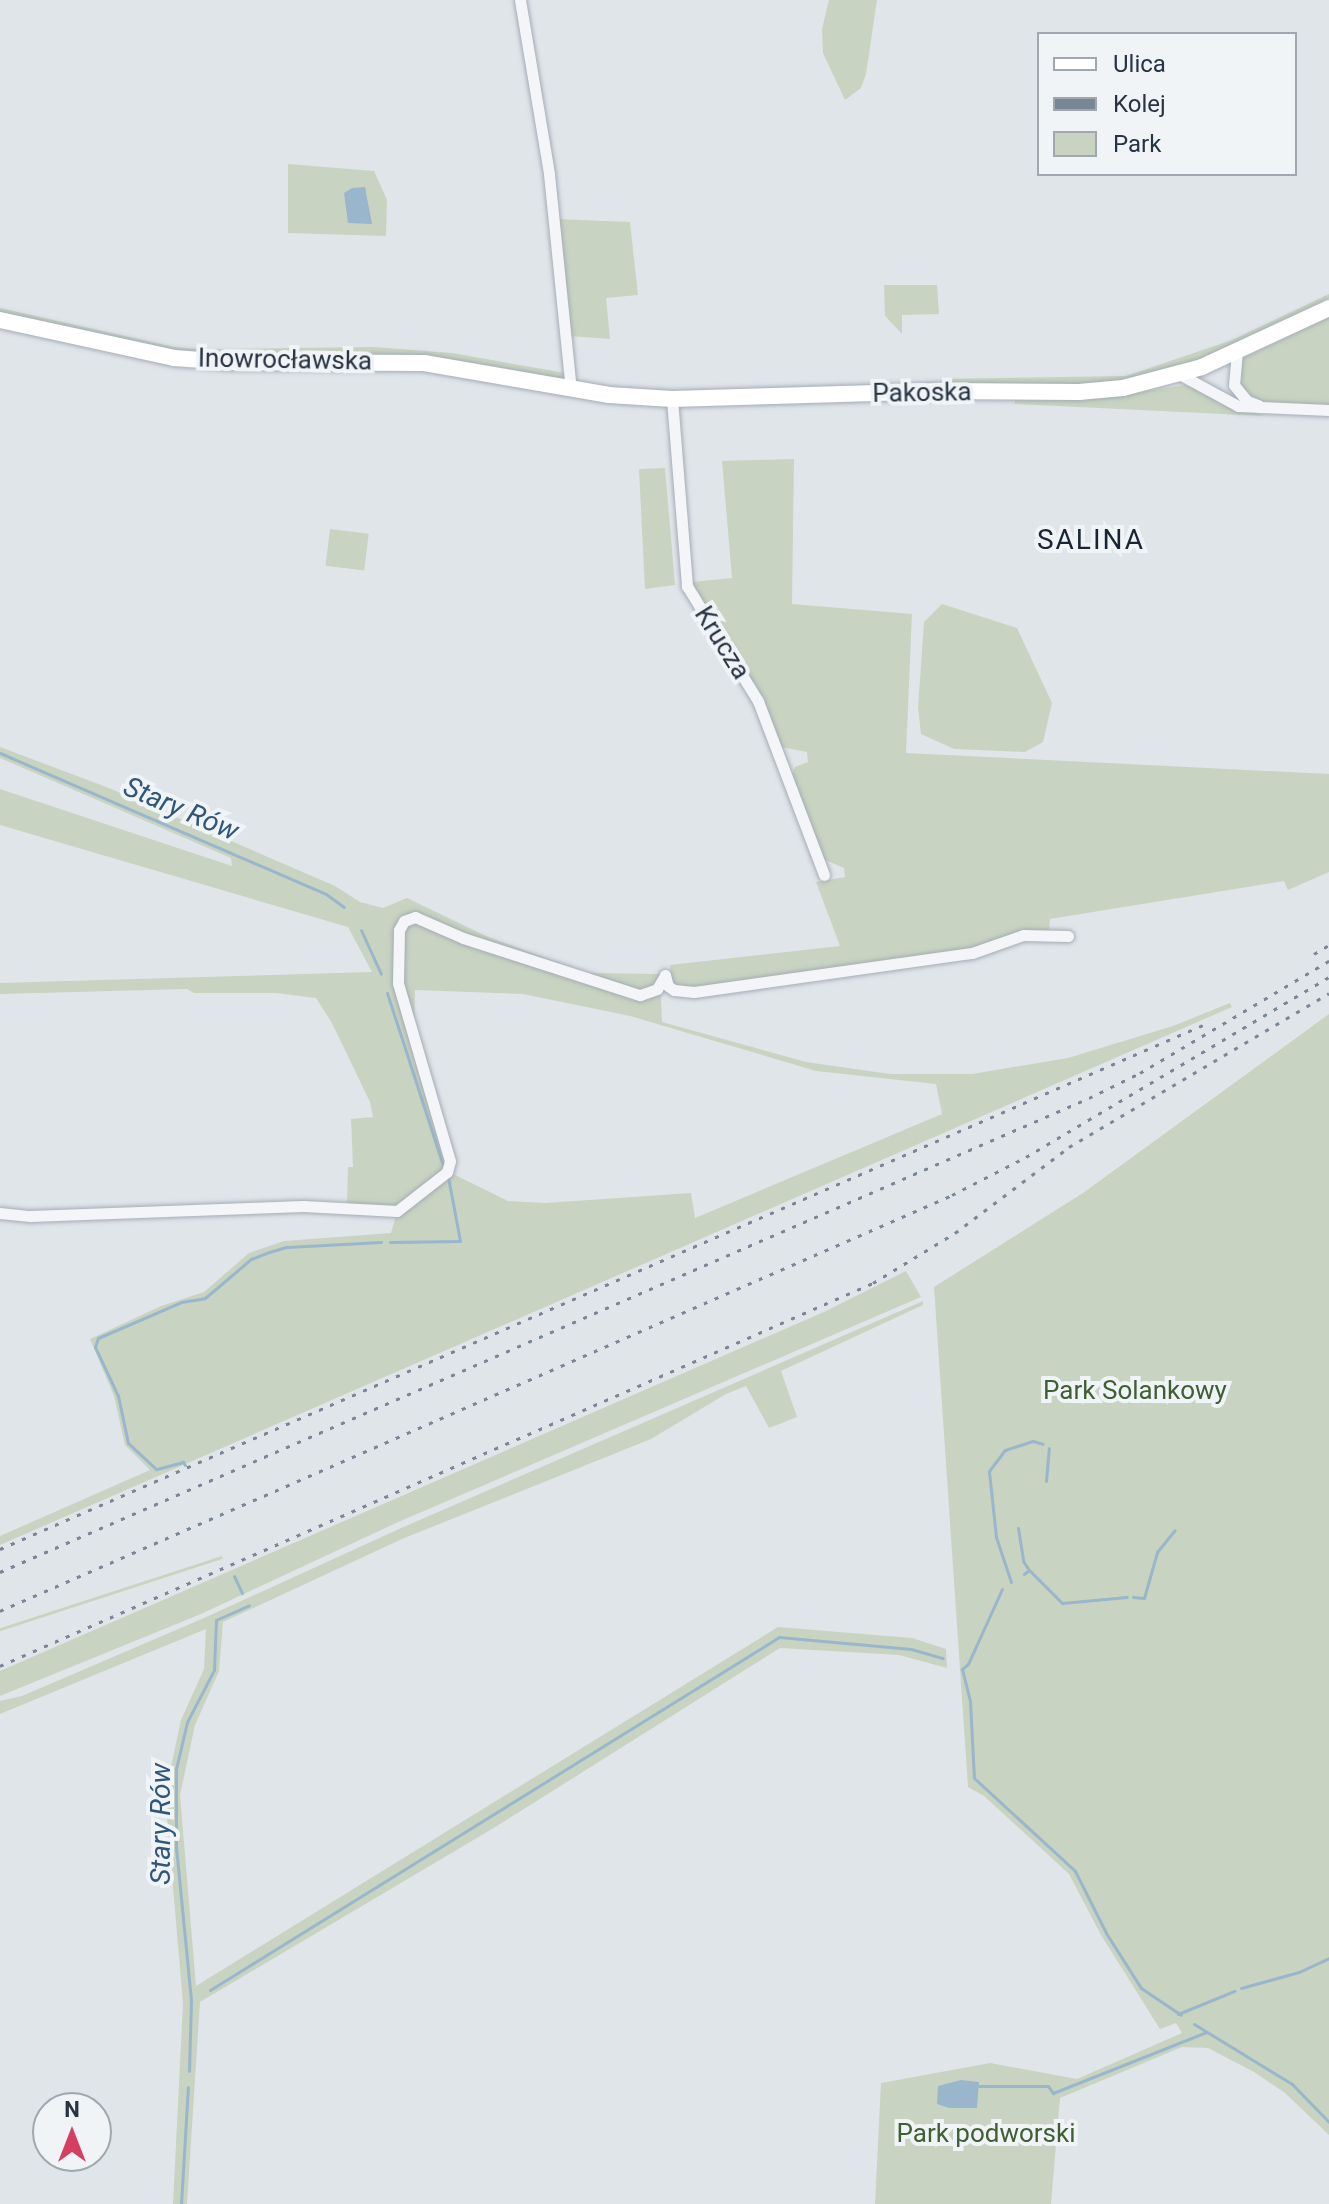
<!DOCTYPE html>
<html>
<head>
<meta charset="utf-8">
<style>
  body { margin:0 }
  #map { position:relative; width:1329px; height:2204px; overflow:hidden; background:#e0e5ea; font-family:Roboto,sans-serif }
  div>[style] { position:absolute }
  .green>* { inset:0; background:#c8d4c1; transform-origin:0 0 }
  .water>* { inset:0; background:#9ab6cc }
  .stream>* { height:3px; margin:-1.5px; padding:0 1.5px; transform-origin:1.5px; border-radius:1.5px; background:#9ab6cc }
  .roads { filter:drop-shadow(0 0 2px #a5acb5) drop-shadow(0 0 2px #a5acb5) }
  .minor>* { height:11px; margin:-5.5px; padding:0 5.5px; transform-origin:5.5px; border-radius:5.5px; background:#f3f5f8 }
  .secondary>* { height:16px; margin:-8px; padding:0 8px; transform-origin:8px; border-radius:8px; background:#fff }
  .rail>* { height:3px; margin-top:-1.5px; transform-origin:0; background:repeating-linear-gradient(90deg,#798695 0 4px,transparent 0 12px) }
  span { translate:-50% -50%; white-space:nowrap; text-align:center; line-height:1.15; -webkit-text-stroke:8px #f0f4f7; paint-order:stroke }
  .street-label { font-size:26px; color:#283443 }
  .park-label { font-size:26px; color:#405f34 }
  .neighbourhood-label { font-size:28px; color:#1a2533; letter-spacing:2px }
  .water-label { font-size:28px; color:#305779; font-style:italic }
  .legend { position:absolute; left:1037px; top:32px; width:260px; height:144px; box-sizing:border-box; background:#f0f4f7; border:2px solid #a0a7af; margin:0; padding:10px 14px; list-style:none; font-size:24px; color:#283443 }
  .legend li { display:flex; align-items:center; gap:16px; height:40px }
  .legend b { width:40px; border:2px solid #a0a7af }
  .north { position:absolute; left:32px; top:2092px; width:80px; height:80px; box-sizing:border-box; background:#f0f4f7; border:2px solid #a0a7af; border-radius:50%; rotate:0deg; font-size:22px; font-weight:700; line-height:32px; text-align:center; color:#283443 }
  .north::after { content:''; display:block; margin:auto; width:28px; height:36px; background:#d53f62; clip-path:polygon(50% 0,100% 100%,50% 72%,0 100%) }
</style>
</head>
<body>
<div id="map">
  <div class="green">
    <div style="clip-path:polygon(829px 0,877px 0,866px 74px,861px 88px,845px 100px,823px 53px,822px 29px)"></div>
    <div style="clip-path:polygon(288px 164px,374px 171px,387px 200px,386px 236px,288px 233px)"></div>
    <div style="clip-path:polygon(556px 219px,630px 222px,638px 295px,606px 298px,610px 339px,569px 336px)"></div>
    <div style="clip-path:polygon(884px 285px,937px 285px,939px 314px,902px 315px,902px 334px,885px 316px)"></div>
    <div style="clip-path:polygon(1329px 294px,1329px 298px,1199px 360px,1126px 381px,1090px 385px,909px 383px,940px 383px,941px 379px,1126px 376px,1232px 340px)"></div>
    <div style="clip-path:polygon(0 308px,174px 347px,208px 350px,205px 354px,174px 351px,0 312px)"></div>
    <div style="clip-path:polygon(1329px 317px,1329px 405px,1259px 402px,1239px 386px,1239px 363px,1243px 358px)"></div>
    <div style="clip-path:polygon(374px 347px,452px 353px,565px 373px,564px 380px,425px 355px,215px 354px,213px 349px)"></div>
    <div style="clip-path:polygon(1185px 385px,1264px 416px,1015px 404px,1015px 399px,1103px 398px)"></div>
    <div style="clip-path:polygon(794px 459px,792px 604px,912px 614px,906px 753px,1329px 774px,1329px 872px,1288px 890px,1284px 881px,1050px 919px,1049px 931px,977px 947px,693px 989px,672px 984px,670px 965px,840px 946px,816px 882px,845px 877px,844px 868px,823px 859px,792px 775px,795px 767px,808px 762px,807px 752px,781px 747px,762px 699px,692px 582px,732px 578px,722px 461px)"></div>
    <div style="clip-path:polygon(665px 468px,675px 585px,645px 589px,639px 469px)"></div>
    <div style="left:330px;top:529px;width:39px;height:37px;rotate:7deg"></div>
    <div style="clip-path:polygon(942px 604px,1017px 628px,1052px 703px,1043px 742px,1025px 752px,954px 749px,921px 734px,918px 708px,924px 622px)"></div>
    <div style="clip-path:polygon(0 747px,109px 788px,335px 886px,360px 902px,383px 908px,407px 898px,488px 937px,587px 973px,660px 974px,662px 1022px,806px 1062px,890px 1074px,972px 1074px,1068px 1058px,1173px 1026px,1230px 1003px,1232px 1007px,0 1545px,0 1536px,150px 1470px,125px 1445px,114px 1396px,90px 1339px,161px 1306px,204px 1292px,249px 1253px,284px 1241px,391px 1233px,396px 1216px,451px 1173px,508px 1201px,545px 1203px,691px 1193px,695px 1218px,942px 1114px,936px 1084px,816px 1071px,630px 1016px,523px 994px,415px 990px,414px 1031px,395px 991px,446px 1162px,443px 1171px,397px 1207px,347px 1204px,348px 1167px,353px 1167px,351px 1119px,373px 1117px,370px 1102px,332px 1023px,316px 998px,275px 993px,194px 993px,187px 989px,0 994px,0 983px,372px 972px,348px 927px,0 825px,0 789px,232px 866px,231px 858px,0 758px)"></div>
    <div style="clip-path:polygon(1329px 1014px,1329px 2135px,1285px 2093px,1254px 2072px,1208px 2048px,1182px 2047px,1060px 2098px,1051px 2204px,875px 2204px,881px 2083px,990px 2063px,1077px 2079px,1182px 2033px,1176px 2023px,1160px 2029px,1101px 1935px,1069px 1874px,984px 1796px,968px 1787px,934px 1287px,1083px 1193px)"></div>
    <div style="clip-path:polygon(906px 1271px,921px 1297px,396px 1523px,201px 1614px,0 1696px,0 1671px,826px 1311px)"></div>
    <div style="clip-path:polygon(923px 1301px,923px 1305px,781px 1371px,797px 1417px,769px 1428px,746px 1386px,726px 1394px,651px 1439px,402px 1539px,223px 1622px,219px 1671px,195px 1725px,180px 1795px,196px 1986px,778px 1627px,912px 1638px,946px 1649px,947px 1668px,899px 1655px,780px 1648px,492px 1829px,200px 2002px,187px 2204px,173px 2204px,183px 2003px,165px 1795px,181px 1720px,204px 1669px,206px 1629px,0 1714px,0 1701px,22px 1696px,204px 1618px,399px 1529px)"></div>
    <div style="left:222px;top:1556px;width:3px;height:242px;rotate:72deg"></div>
  </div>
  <div class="water">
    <div style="clip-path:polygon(365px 187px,372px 224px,348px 223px,344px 193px,352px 188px)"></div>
    <div style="clip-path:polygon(961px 2080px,979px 2082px,977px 2108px,949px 2108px,937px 2104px,938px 2086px)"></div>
  </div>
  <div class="stream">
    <div style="left:0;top:753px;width:355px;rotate:23.4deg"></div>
    <div style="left:326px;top:894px;width:22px;rotate:36deg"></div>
    <div style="left:361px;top:930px;width:48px;rotate:65.6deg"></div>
    <div style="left:387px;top:993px;width:184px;rotate:72deg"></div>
    <div style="left:390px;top:1242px;width:70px;rotate:-0.8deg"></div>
    <div style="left:460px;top:1241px;width:65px;rotate:-100.6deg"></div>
    <div style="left:185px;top:1465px;width:4px;rotate:-124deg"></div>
    <div style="left:183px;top:1462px;width:28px;rotate:165deg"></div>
    <div style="left:156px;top:1469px;width:38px;rotate:-137deg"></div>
    <div style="left:128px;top:1443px;width:48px;rotate:-102deg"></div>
    <div style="left:118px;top:1396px;width:54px;rotate:-115.1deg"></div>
    <div style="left:95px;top:1347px;width:9px;rotate:-72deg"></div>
    <div style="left:98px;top:1338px;width:90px;rotate:-23.4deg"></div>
    <div style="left:181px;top:1302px;width:24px;rotate:-9deg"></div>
    <div style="left:205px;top:1298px;width:60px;rotate:-40.3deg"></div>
    <div style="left:251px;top:1259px;width:19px;rotate:-21deg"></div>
    <div style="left:269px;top:1252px;width:19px;rotate:-16deg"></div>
    <div style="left:287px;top:1247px;width:94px;rotate:-3deg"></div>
    <div style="left:1046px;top:1481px;width:33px;rotate:-85deg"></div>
    <div style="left:1018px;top:1528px;width:33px;rotate:81deg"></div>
    <div style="left:1023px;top:1561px;width:11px;rotate:56deg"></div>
    <div style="left:1024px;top:1574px;width:6px;rotate:-39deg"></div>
    <div style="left:1029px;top:1570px;width:47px;rotate:45deg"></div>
    <div style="left:1062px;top:1603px;width:65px;rotate:-5.3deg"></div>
    <div style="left:234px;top:1576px;width:19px;rotate:65deg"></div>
    <div style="left:1011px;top:1582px;width:47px;rotate:-108.4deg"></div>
    <div style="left:996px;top:1537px;width:66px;rotate:-96.1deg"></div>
    <div style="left:989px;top:1471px;width:26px;rotate:-53deg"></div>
    <div style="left:1005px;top:1450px;width:29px;rotate:-18deg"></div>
    <div style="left:1033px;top:1441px;width:10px;rotate:17deg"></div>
    <div style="left:1002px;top:1589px;width:82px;rotate:114.4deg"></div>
    <div style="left:968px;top:1664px;width:8px;rotate:140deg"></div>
    <div style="left:962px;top:1669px;width:34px;rotate:76deg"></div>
    <div style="left:970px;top:1702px;width:76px;rotate:87deg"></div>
    <div style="left:974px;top:1778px;width:137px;rotate:42.6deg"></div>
    <div style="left:1075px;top:1871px;width:69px;rotate:63.4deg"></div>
    <div style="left:1106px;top:1933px;width:65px;rotate:57.5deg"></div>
    <div style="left:1141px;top:1988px;width:48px;rotate:34deg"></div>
    <div style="left:1133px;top:1597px;width:11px;rotate:5deg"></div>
    <div style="left:1144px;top:1598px;width:48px;rotate:-74.2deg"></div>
    <div style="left:1157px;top:1552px;width:28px;rotate:-51deg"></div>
    <div style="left:1241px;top:1988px;width:60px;rotate:-15.4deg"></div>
    <div style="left:1299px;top:1972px;width:33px;rotate:-25deg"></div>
    <div style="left:210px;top:1990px;width:670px;rotate:-31.81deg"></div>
    <div style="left:779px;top:1637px;width:133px;rotate:5.2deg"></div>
    <div style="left:911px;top:1649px;width:33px;rotate:16deg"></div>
    <div style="left:1178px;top:2014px;width:61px;rotate:-22.3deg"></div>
    <div style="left:1194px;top:2024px;width:115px;rotate:31.5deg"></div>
    <div style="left:1292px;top:2084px;width:53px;rotate:45.8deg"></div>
    <div style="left:189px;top:2071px;width:71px;rotate:-88.4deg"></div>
    <div style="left:191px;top:2000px;width:154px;rotate:-95.6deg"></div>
    <div style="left:176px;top:1847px;width:78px;rotate:-90deg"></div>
    <div style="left:176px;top:1769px;width:48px;rotate:-76.8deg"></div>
    <div style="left:187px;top:1722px;width:59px;rotate:-62.6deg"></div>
    <div style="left:214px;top:1670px;width:50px;rotate:-87.7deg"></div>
    <div style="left:216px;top:1620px;width:36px;rotate:-24deg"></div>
    <div style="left:979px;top:2086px;width:69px"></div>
    <div style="left:1048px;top:2086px;width:9px;rotate:54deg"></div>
    <div style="left:1053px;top:2093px;width:165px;rotate:-21.7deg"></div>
    <div style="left:181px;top:2204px;width:117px;rotate:-86.6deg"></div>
  </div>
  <div class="roads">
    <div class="minor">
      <div style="left:520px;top:0;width:176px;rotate:80.5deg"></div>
      <div style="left:549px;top:174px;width:216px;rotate:84.2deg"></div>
      <div style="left:1237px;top:351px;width:34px;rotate:95deg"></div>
      <div style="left:1234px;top:385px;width:21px;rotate:51deg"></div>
      <div style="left:1247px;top:401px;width:12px;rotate:20deg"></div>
      <div style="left:1181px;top:375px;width:65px;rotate:28.5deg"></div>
      <div style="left:1238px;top:406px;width:91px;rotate:2.5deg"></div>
      <div style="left:672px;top:399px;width:188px;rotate:85.4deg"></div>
      <div style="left:687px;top:586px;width:135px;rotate:58.3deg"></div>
      <div style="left:758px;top:701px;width:186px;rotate:69.2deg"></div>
      <div style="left:0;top:1213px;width:30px;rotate:6deg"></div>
      <div style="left:30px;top:1216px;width:273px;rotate:-2.1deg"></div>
      <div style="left:303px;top:1206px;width:94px;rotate:3deg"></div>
      <div style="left:397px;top:1211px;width:63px;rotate:-38deg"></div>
      <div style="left:447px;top:1172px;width:11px;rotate:-75deg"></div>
      <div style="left:450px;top:1161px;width:185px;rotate:-106.3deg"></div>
      <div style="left:398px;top:983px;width:53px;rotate:-88.9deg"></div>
      <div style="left:399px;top:930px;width:10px;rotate:-61deg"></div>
      <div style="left:404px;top:921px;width:12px;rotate:-20deg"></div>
      <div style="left:415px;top:917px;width:52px;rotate:23.6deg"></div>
      <div style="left:463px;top:938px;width:186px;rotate:17.9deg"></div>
      <div style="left:640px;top:995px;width:18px;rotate:-19deg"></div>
      <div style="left:657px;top:989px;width:16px;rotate:-60deg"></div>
      <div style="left:665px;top:975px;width:11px;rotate:75deg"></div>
      <div style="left:668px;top:986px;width:7px;rotate:34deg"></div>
      <div style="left:674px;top:990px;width:20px;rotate:6deg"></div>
      <div style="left:694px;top:992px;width:281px;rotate:-8deg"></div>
      <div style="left:972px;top:953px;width:54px;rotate:-19.4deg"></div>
      <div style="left:1023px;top:935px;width:45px;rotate:1.3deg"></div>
    </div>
    <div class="secondary">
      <div style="left:0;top:320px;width:178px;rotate:12.3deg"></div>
      <div style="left:174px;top:358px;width:56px;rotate:4.1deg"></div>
      <div style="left:230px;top:362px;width:194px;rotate:0.3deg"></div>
      <div style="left:424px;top:363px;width:188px;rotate:9.8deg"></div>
      <div style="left:609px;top:395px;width:63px;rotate:3.6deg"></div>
      <div style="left:672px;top:399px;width:270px;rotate:-1.7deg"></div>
      <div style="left:942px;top:391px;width:137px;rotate:0.4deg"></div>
      <div style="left:1079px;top:392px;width:44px;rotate:-5.2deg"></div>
      <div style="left:1123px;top:388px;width:82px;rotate:-14.9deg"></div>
      <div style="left:1202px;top:367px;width:140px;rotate:-24.9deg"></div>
    </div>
  </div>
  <div class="rail">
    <div style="left:1314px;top:954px;width:17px;rotate:-31deg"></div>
    <div style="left:0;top:1549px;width:1312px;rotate:-23.54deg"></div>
    <div style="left:0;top:1572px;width:1188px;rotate:-23.52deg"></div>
    <div style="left:1089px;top:1098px;width:57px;rotate:-26.1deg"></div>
    <div style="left:1140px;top:1073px;width:220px;rotate:-30.7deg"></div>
    <div style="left:0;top:1611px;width:1039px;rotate:-23.6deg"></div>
    <div style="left:952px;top:1195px;width:83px;rotate:-27.2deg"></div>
    <div style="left:1026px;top:1157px;width:352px;rotate:-30.7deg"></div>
    <div style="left:0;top:1666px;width:953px;rotate:-23.69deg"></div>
    <div style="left:873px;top:1283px;width:96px;rotate:-31.4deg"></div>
    <div style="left:955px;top:1233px;width:143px;rotate:-37deg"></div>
    <div style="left:1069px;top:1147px;width:302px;rotate:-30.6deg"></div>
  </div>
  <div class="street-label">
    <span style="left:285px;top:360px;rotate:1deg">Inowrocławska</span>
    <span style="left:922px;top:393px;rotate:-1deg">Pakoska</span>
    <span style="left:722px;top:643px;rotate:58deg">Krucza</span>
  </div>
  <div class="park-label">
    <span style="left:1135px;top:1391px">Park Solankowy</span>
    <span style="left:986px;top:2134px">Park podworski</span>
  </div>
  <div class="neighbourhood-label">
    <span style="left:1091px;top:540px">SALINA</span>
  </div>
  <div class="water-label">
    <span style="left:181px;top:809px;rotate:23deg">Stary Rów</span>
    <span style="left:161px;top:1824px;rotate:-90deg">Stary Rów</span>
  </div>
  <ul class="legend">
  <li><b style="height:10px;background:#fff"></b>Ulica</li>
  <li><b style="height:10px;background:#798695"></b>Kolej</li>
  <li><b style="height:22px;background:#c8d4c1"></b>Park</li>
  </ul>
  <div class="north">N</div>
</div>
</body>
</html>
